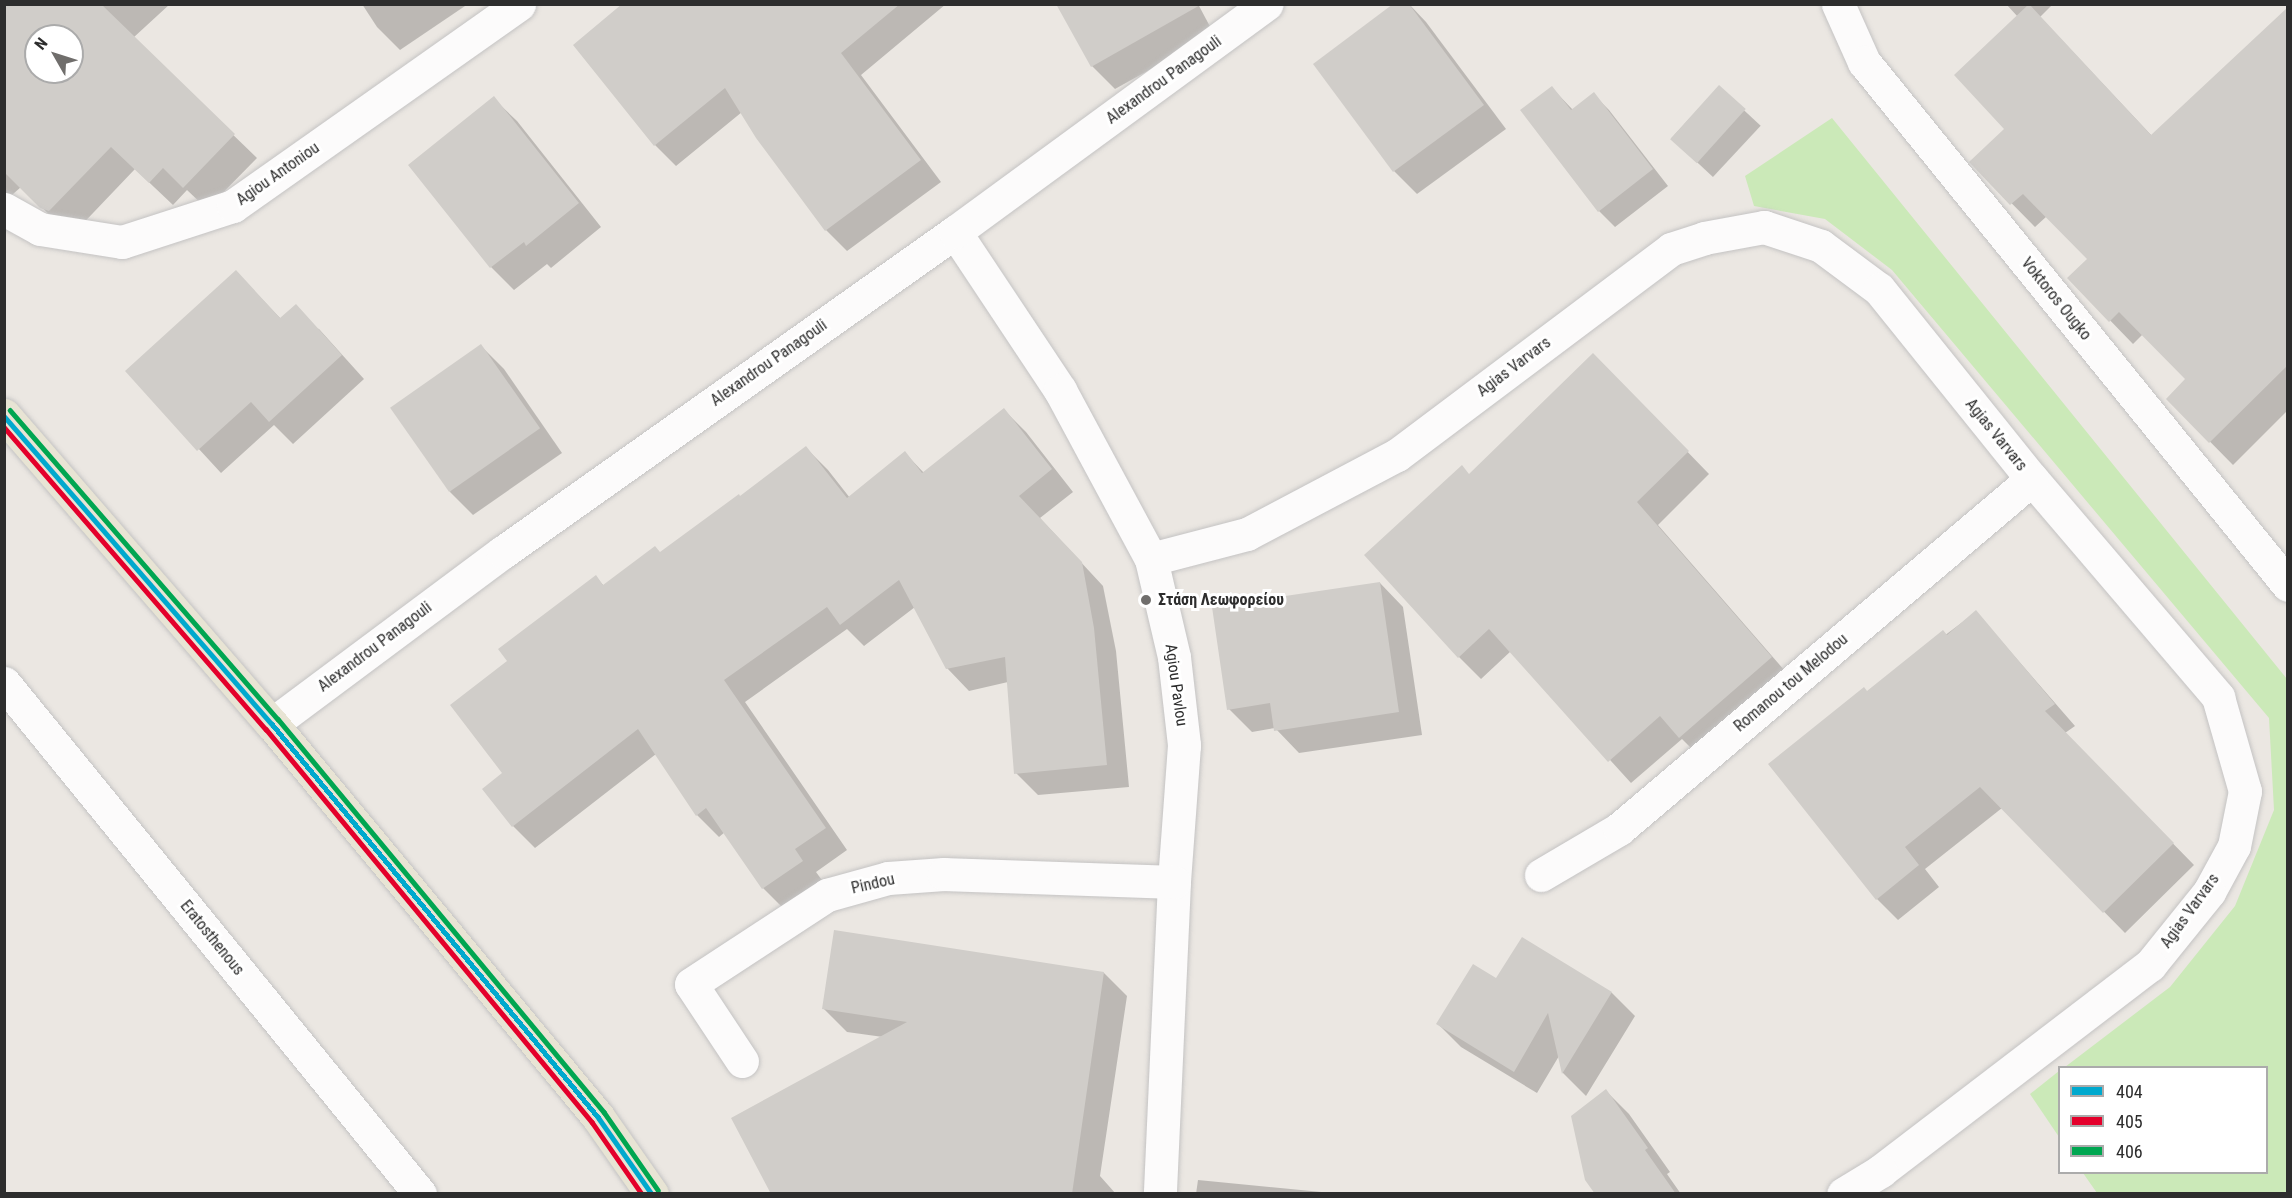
<!DOCTYPE html>
<html>
<head>
<meta charset="utf-8">
<style>
  body { margin:0 }
  #map { position:relative; width:2292px; height:1198px; overflow:hidden; background:#ebe7e2; font-family:"Roboto Condensed",sans-serif }
  div>[style] { position:absolute }
  .green>* { inset:0; background:#cbe9b8 }
  .shadow>* { inset:0; background:#0003; transform-origin:0 0 }
  .building>* { inset:0; background:#d0cdc9; transform-origin:0 0 }
  .roads { filter:drop-shadow(0 0 2px #c4c3c3) drop-shadow(0 0 2px #c4c3c3) }
  .street>* { height:33px; margin:-16.5px; padding:0 16.5px; transform-origin:16.5px; border-radius:16.5px; background:#fcfbfb }
  .secondary>* { height:33px; margin:-16.5px; padding:0 16.5px; transform-origin:16.5px; border-radius:16.5px; background:#fcfbfb }
  .primary>* { height:33px; margin:-16.5px; padding:0 16.5px; transform-origin:16.5px; border-radius:16.5px; background:#e8e4d4 }
  .bus-1>* { height:4.5px; margin:-2.25px; padding:0 2.25px; transform-origin:2.25px; border-radius:2.25px; background:#00a9ce }
  .bus-2>* { height:4.5px; margin:-2.25px; padding:0 2.25px; transform-origin:2.25px; border-radius:2.25px; background:#e4002b }
  .bus-3>* { height:4.5px; margin:-2.25px; padding:0 2.25px; transform-origin:2.25px; border-radius:2.25px; background:#00a651 }
  .dots>* { width:16px; height:16px; translate:-50% -50%; box-sizing:border-box; border:3px solid #fff; border-radius:50% }
  span { translate:-50% -50%; white-space:nowrap; text-align:center; line-height:1.15; -webkit-text-stroke:6px #fff; paint-order:stroke }
  .street-label { font-size:16px; color:#2d2d2d }
  .poi-label { font-size:16px; color:#2d2d2d; font-weight:700 }
  .left { translate:0 -50%; text-align:left }
  .frame { position:absolute; inset:0; border:6px solid #2d2d2d; pointer-events:none }
  .legend { position:absolute; left:2058px; top:1066px; width:210px; height:108px; box-sizing:border-box; background:#fff; border:2px solid #ababab; margin:0; padding:8px 10px; list-style:none; font-size:18px; color:#2d2d2d }
  .legend li { display:flex; align-items:center; gap:12px; height:30px }
  .legend b { width:30px; border:2px solid #ababab }
  .north { position:absolute; left:24px; top:24px; width:60px; height:60px; box-sizing:border-box; background:#fff; border:2px solid #ababab; border-radius:50%; rotate:309deg; font-size:16px; font-weight:700; line-height:24px; text-align:center; color:#2d2d2d }
  .north::after { content:''; display:block; margin:auto; width:21px; height:27px; background:#706e6c; clip-path:polygon(50% 0,100% 100%,50% 72%,0 100%) }
</style>
</head>
<body>
<div id="map">
  <div class="green">
    <div style="clip-path:polygon(1832px 118px,2287px 679px,2287px 1193px,2097px 1193px,2083px 1173px,2266px 1172px,2266px 1068px,2065px 1067px,2170px 987px,2235px 906px,2274px 810px,2269px 718px,1892px 270px,1825px 219px,1754px 206px,1745px 176px)"></div>
    <div style="clip-path:polygon(2059px 1071px,2059px 1137px,2030px 1094px)"></div>
  </div>
  <div class="shadow">
    <div style="clip-path:polygon(evenodd,4px 4px,170px 4px,133px 38px,257px 158px,207px 209px,187px 190px,173px 205px,135px 169px,73px 234px,65px 230px,21px 187px,4px 202px,4px 4px,36px 36px,72px 36px,72px 72px,36px 72px,36px 36px)"></div>
    <div style="clip-path:polygon(362px 4px,468px 4px,400px 50px,377px 27px)"></div>
    <div style="clip-path:polygon(625px 4px,946px 4px,861px 75px,941px 182px,847px 251px,826px 230px,742px 112px,676px 166px,655px 145px)"></div>
    <div style="clip-path:polygon(1058px 4px,1198px 4px,1214px 34px,1115px 89px,1092px 66px)"></div>
    <div style="clip-path:polygon(1409px 4px,1426px 22px,1506px 129px,1417px 194px,1394px 171px,1316px 65px)"></div>
    <div style="clip-path:polygon(2006px 4px,2053px 4px,2040px 17px,2152px 136px,2288px 28px,2288px 410px,2233px 465px,2168px 399px,2188px 379px,2143px 334px,2133px 344px,2069px 278px,2089px 259px,2047px 216px,2035px 227px,1971px 162px,2007px 129px,2018px 17px)"></div>
    <div style="left:1719px;top:87px;width:57px;height:70px;rotate:43deg"></div>
    <div style="clip-path:polygon(1552px 88px,1573px 110px,1593px 94px,1609px 110px,1668px 186px,1615px 227px,1599px 211px)"></div>
    <div style="clip-path:polygon(494px 99px,517px 121px,601px 227px,551px 268px,547px 264px,514px 290px,491px 267px)"></div>
    <div style="clip-path:polygon(236px 272px,281px 319px,319px 329px,364px 379px,293px 444px,274px 425px,221px 473px,127px 371px)"></div>
    <div style="clip-path:polygon(481px 346px,504px 369px,562px 453px,473px 515px,450px 492px)"></div>
    <div style="clip-path:polygon(1615px 377px,1709px 474px,1658px 525px,1792px 679px,1702px 759px,1682px 739px,1631px 783px,1511px 651px,1481px 679px,1459px 657px,1470px 476px)"></div>
    <div style="clip-path:polygon(1004px 410px,1026px 432px,1073px 492px,1040px 518px,1103px 586px,1116px 651px,1129px 787px,1038px 795px,1016px 773px,1008px 682px,969px 691px,947px 668px,915px 607px,864px 646px,847px 629px,745px 702px,847px 850px,816px 872px,824px 883px,785px 910px,763px 888px,725px 832px,719px 837px,697px 815px,656px 754px,535px 848px,513px 826px,484px 789px,504px 773px,596px 577px,604px 586px,661px 553px,741px 498px,806px 448px,828px 470px,850px 498px,905px 453px,924px 473px)"></div>
    <div style="clip-path:polygon(1380px 583px,1403px 607px,1422px 735px,1299px 753px,1275px 728px,1252px 732px,1229px 709px)"></div>
    <div style="clip-path:polygon(1976px 612px,2075px 726px,2065px 733px,2194px 865px,2125px 933px,2002px 808px,1925px 869px,1939px 887px,1898px 920px,1877px 899px,1868px 693px)"></div>
    <div style="clip-path:polygon(1522px 939px,1612px 993px,1635px 1016px,1586px 1096px,1563px 1073px,1559px 1056px,1537px 1093px,1461px 1047px,1438px 1024px,1496px 980px)"></div>
    <div style="clip-path:polygon(1104px 973px,1127px 996px,1100px 1176px,1116px 1194px,773px 1194px,883px 1037px,847px 1032px,823px 1008px)"></div>
    <div style="clip-path:polygon(1606px 1091px,1629px 1114px,1670px 1172px,1667px 1174px,1681px 1194px,1596px 1194px)"></div>
    <div style="clip-path:polygon(1198px 1180px,1342px 1194px,1196px 1194px)"></div>
  </div>
  <div class="building">
    <div style="clip-path:polygon(evenodd,4px 4px,101px 4px,235px 134px,183px 188px,163px 168px,149px 183px,111px 147px,49px 211px,40px 208px,4px 172px,4px 4px,36px 36px,72px 36px,72px 72px,36px 72px,36px 36px)"></div>
    <div style="clip-path:polygon(622px 4px,900px 4px,841px 53px,921px 160px,825px 231px,756px 138px,725px 88px,654px 146px,573px 45px)"></div>
    <div style="clip-path:polygon(1056px 4px,1202px 4px,1091px 67px)"></div>
    <div style="clip-path:polygon(1393px 4px,1409px 4px,1484px 105px,1393px 172px,1313px 64px)"></div>
    <div style="clip-path:polygon(2029px 4px,2151px 135px,2288px 7px,2288px 365px,2209px 443px,2166px 399px,2185px 379px,2119px 312px,2109px 322px,2067px 278px,2087px 259px,2023px 194px,2010px 205px,1969px 162px,2004px 129px,1954px 75px)"></div>
    <div style="left:1719px;top:85px;width:36px;height:73px;rotate:42deg"></div>
    <div style="clip-path:polygon(1552px 86px,1571px 110px,1594px 92px,1653px 169px,1598px 212px,1520px 110px)"></div>
    <div style="clip-path:polygon(494px 96px,579px 203px,526px 246px,524px 242px,490px 268px,408px 165px)"></div>
    <div style="clip-path:polygon(236px 270px,280px 318px,296px 304px,342px 355px,269px 422px,251px 402px,197px 451px,125px 371px)"></div>
    <div style="left:481px;top:344px;width:103px;height:111px;rotate:55deg"></div>
    <div style="clip-path:polygon(1593px 353px,1689px 451px,1637px 502px,1772px 657px,1679px 738px,1660px 716px,1608px 762px,1489px 629px,1458px 658px,1364px 555px,1462px 465px,1469px 474px)"></div>
    <div style="clip-path:polygon(1004px 408px,1052px 469px,1019px 496px,1082px 562px,1094px 628px,1107px 765px,1014px 774px,1005px 657px,946px 669px,899px 580px,840px 625px,827px 607px,724px 680px,826px 828px,795px 849px,803px 861px,762px 889px,706px 808px,696px 816px,638px 729px,512px 827px,482px 789px,502px 773px,450px 705px,507px 661px,498px 649px,596px 575px,603px 585px,655px 546px,660px 552px,739px 494px,740px 496px,806px 446px,847px 498px,905px 451px,922px 473px)"></div>
    <div style="clip-path:polygon(1380px 582px,1399px 712px,1274px 731px,1270px 703px,1227px 710px,1212px 607px)"></div>
    <div style="clip-path:polygon(1976px 610px,2055px 704px,2045px 711px,2174px 843px,2103px 913px,1980px 787px,1905px 847px,1919px 865px,1876px 900px,1768px 764px,1864px 687px,1867px 691px,1943px 630px,1947px 635px)"></div>
    <div style="clip-path:polygon(834px 930px,1104px 972px,1072px 1194px,771px 1194px,731px 1118px,907px 1022px,822px 1009px)"></div>
    <div style="clip-path:polygon(1522px 937px,1612px 992px,1562px 1074px,1548px 1013px,1514px 1072px,1436px 1024px,1473px 964px,1496px 978px)"></div>
    <div style="clip-path:polygon(1606px 1089px,1648px 1148px,1645px 1150px,1676px 1194px,1595px 1194px,1585px 1180px,1571px 1116px)"></div>
  </div>
  <div class="roads">
    <div class="street">
      <div style="left:1838px;top:4px;width:64px;rotate:65.9deg"></div>
      <div style="left:1864px;top:62px;width:673px;rotate:50.97deg"></div>
      <div style="left:4px;top:209px;width:41px;rotate:29.1deg"></div>
      <div style="left:40px;top:229px;width:83px;rotate:9deg"></div>
      <div style="left:122px;top:242px;width:117px;rotate:-18deg"></div>
      <div style="left:233px;top:206px;width:350px;rotate:-35.2deg"></div>
      <div style="left:955px;top:232px;width:190px;rotate:56.4deg"></div>
      <div style="left:1060px;top:390px;width:192px;rotate:61.7deg"></div>
      <div style="left:1151px;top:559px;width:101px;rotate:76.8deg"></div>
      <div style="left:1174px;top:657px;width:89px;rotate:83.5deg"></div>
      <div style="left:1184px;top:745px;width:137px;rotate:94.2deg"></div>
      <div style="left:1174px;top:882px;width:312px;rotate:92.6deg"></div>
      <div style="left:1151px;top:559px;width:99px;rotate:-14.6deg"></div>
      <div style="left:1247px;top:534px;width:170px;rotate:-27.8deg"></div>
      <div style="left:1397px;top:455px;width:343px;rotate:-36.9deg"></div>
      <div style="left:1671px;top:249px;width:35px;rotate:-18deg"></div>
      <div style="left:1704px;top:238px;width:61px;rotate:-10.4deg"></div>
      <div style="left:1764px;top:227px;width:60px;rotate:18.4deg"></div>
      <div style="left:1821px;top:246px;width:72px;rotate:36.6deg"></div>
      <div style="left:1879px;top:289px;width:244px;rotate:51.2deg"></div>
      <div style="left:2032px;top:479px;width:287px;rotate:49.5deg"></div>
      <div style="left:2218px;top:697px;width:98px;rotate:74deg"></div>
      <div style="left:2245px;top:791px;width:56px;rotate:101.3deg"></div>
      <div style="left:2234px;top:846px;width:52px;rotate:118.5deg"></div>
      <div style="left:2209px;top:892px;width:94px;rotate:128.9deg"></div>
      <div style="left:2150px;top:965px;width:339px;rotate:142.6deg"></div>
      <div style="left:1881px;top:1171px;width:44px;rotate:148.8deg"></div>
      <div style="left:4px;top:683px;width:659px;rotate:50.85deg"></div>
      <div style="left:1541px;top:875px;width:91px;rotate:-30.5deg"></div>
      <div style="left:1619px;top:829px;width:541px;rotate:-40.28deg"></div>
      <div style="left:742px;top:1061px;width:92px;rotate:-123.5deg"></div>
      <div style="left:691px;top:984px;width:163px;rotate:-33.2deg"></div>
      <div style="left:827px;top:895px;width:63px;rotate:-15.6deg"></div>
      <div style="left:888px;top:878px;width:56px;rotate:-4.1deg"></div>
      <div style="left:944px;top:874px;width:230px;rotate:2deg"></div>
    </div>
    <div class="secondary">
      <div style="left:272px;top:724px;width:288px;rotate:-36.7deg"></div>
      <div style="left:503px;top:552px;width:554px;rotate:-35.3deg"></div>
      <div style="left:955px;top:232px;width:386px;rotate:-36.2deg"></div>
    </div>
    <div class="primary">
      <div style="left:4px;top:415px;width:409px;rotate:49.1deg"></div>
      <div style="left:272px;top:724px;width:511px;rotate:50.32deg"></div>
      <div style="left:598px;top:1117px;width:94px;rotate:55deg"></div>
    </div>
  </div>
  <div class="bus-1">
    <div style="left:4px;top:416px;width:408px;rotate:49deg"></div>
    <div style="left:272px;top:724px;width:511px;rotate:50.32deg"></div>
    <div style="left:598px;top:1117px;width:94px;rotate:55deg"></div>
  </div>
  <div class="bus-2">
    <div style="left:4px;top:427px;width:400px;rotate:49.1deg"></div>
    <div style="left:266px;top:729px;width:511px;rotate:50.32deg"></div>
    <div style="left:592px;top:1122px;width:88px;rotate:55.2deg"></div>
  </div>
  <div class="bus-3">
    <div style="left:10px;top:410px;width:409px;rotate:49.1deg"></div>
    <div style="left:278px;top:719px;width:511px;rotate:50.32deg"></div>
    <div style="left:604px;top:1112px;width:95px;rotate:55.3deg"></div>
  </div>
  <div class="dots">
    <div style="left:1146px;top:600px;background:#706e6c"></div>
  </div>
  <div class="street-label">
    <span style="left:1164px;top:80px;rotate:-36deg">Alexandrou Panagouli</span>
    <span style="left:278px;top:174px;rotate:-35deg">Agiou Antoniou</span>
    <span style="left:2056px;top:299px;rotate:51deg">Voktoros Ougko</span>
    <span style="left:769px;top:363px;rotate:-35deg">Alexandrou Panagouli</span>
    <span style="left:1514px;top:367px;rotate:-37deg">Agias Varvars</span>
    <span style="left:1996px;top:435px;rotate:51deg">Agias Varvars</span>
    <span style="left:375px;top:647px;rotate:-37deg">Alexandrou Panagouli</span>
    <span style="left:1791px;top:683px;rotate:-40deg">Romanou tou Melodou</span>
    <span style="left:1176px;top:685px;rotate:82deg">Agiou Pavlou</span>
    <span style="left:873px;top:884px;rotate:-13deg">Pindou</span>
    <span style="left:2190px;top:911px;rotate:-54deg">Agias Varvars</span>
    <span style="left:212px;top:938px;rotate:51deg">Eratosthenous</span>
  </div>
  <div class="poi-label">
    <span class="left" style="left:1158px;top:600px">Στάση Λεωφορείου</span>
  </div>
  <div class="frame"></div>
  <ul class="legend">
  <li><b style="height:8px;background:#00a9ce"></b>404</li>
  <li><b style="height:8px;background:#e4002b"></b>405</li>
  <li><b style="height:8px;background:#00a651"></b>406</li>
  </ul>
  <div class="north">N</div>
</div>
</body>
</html>
